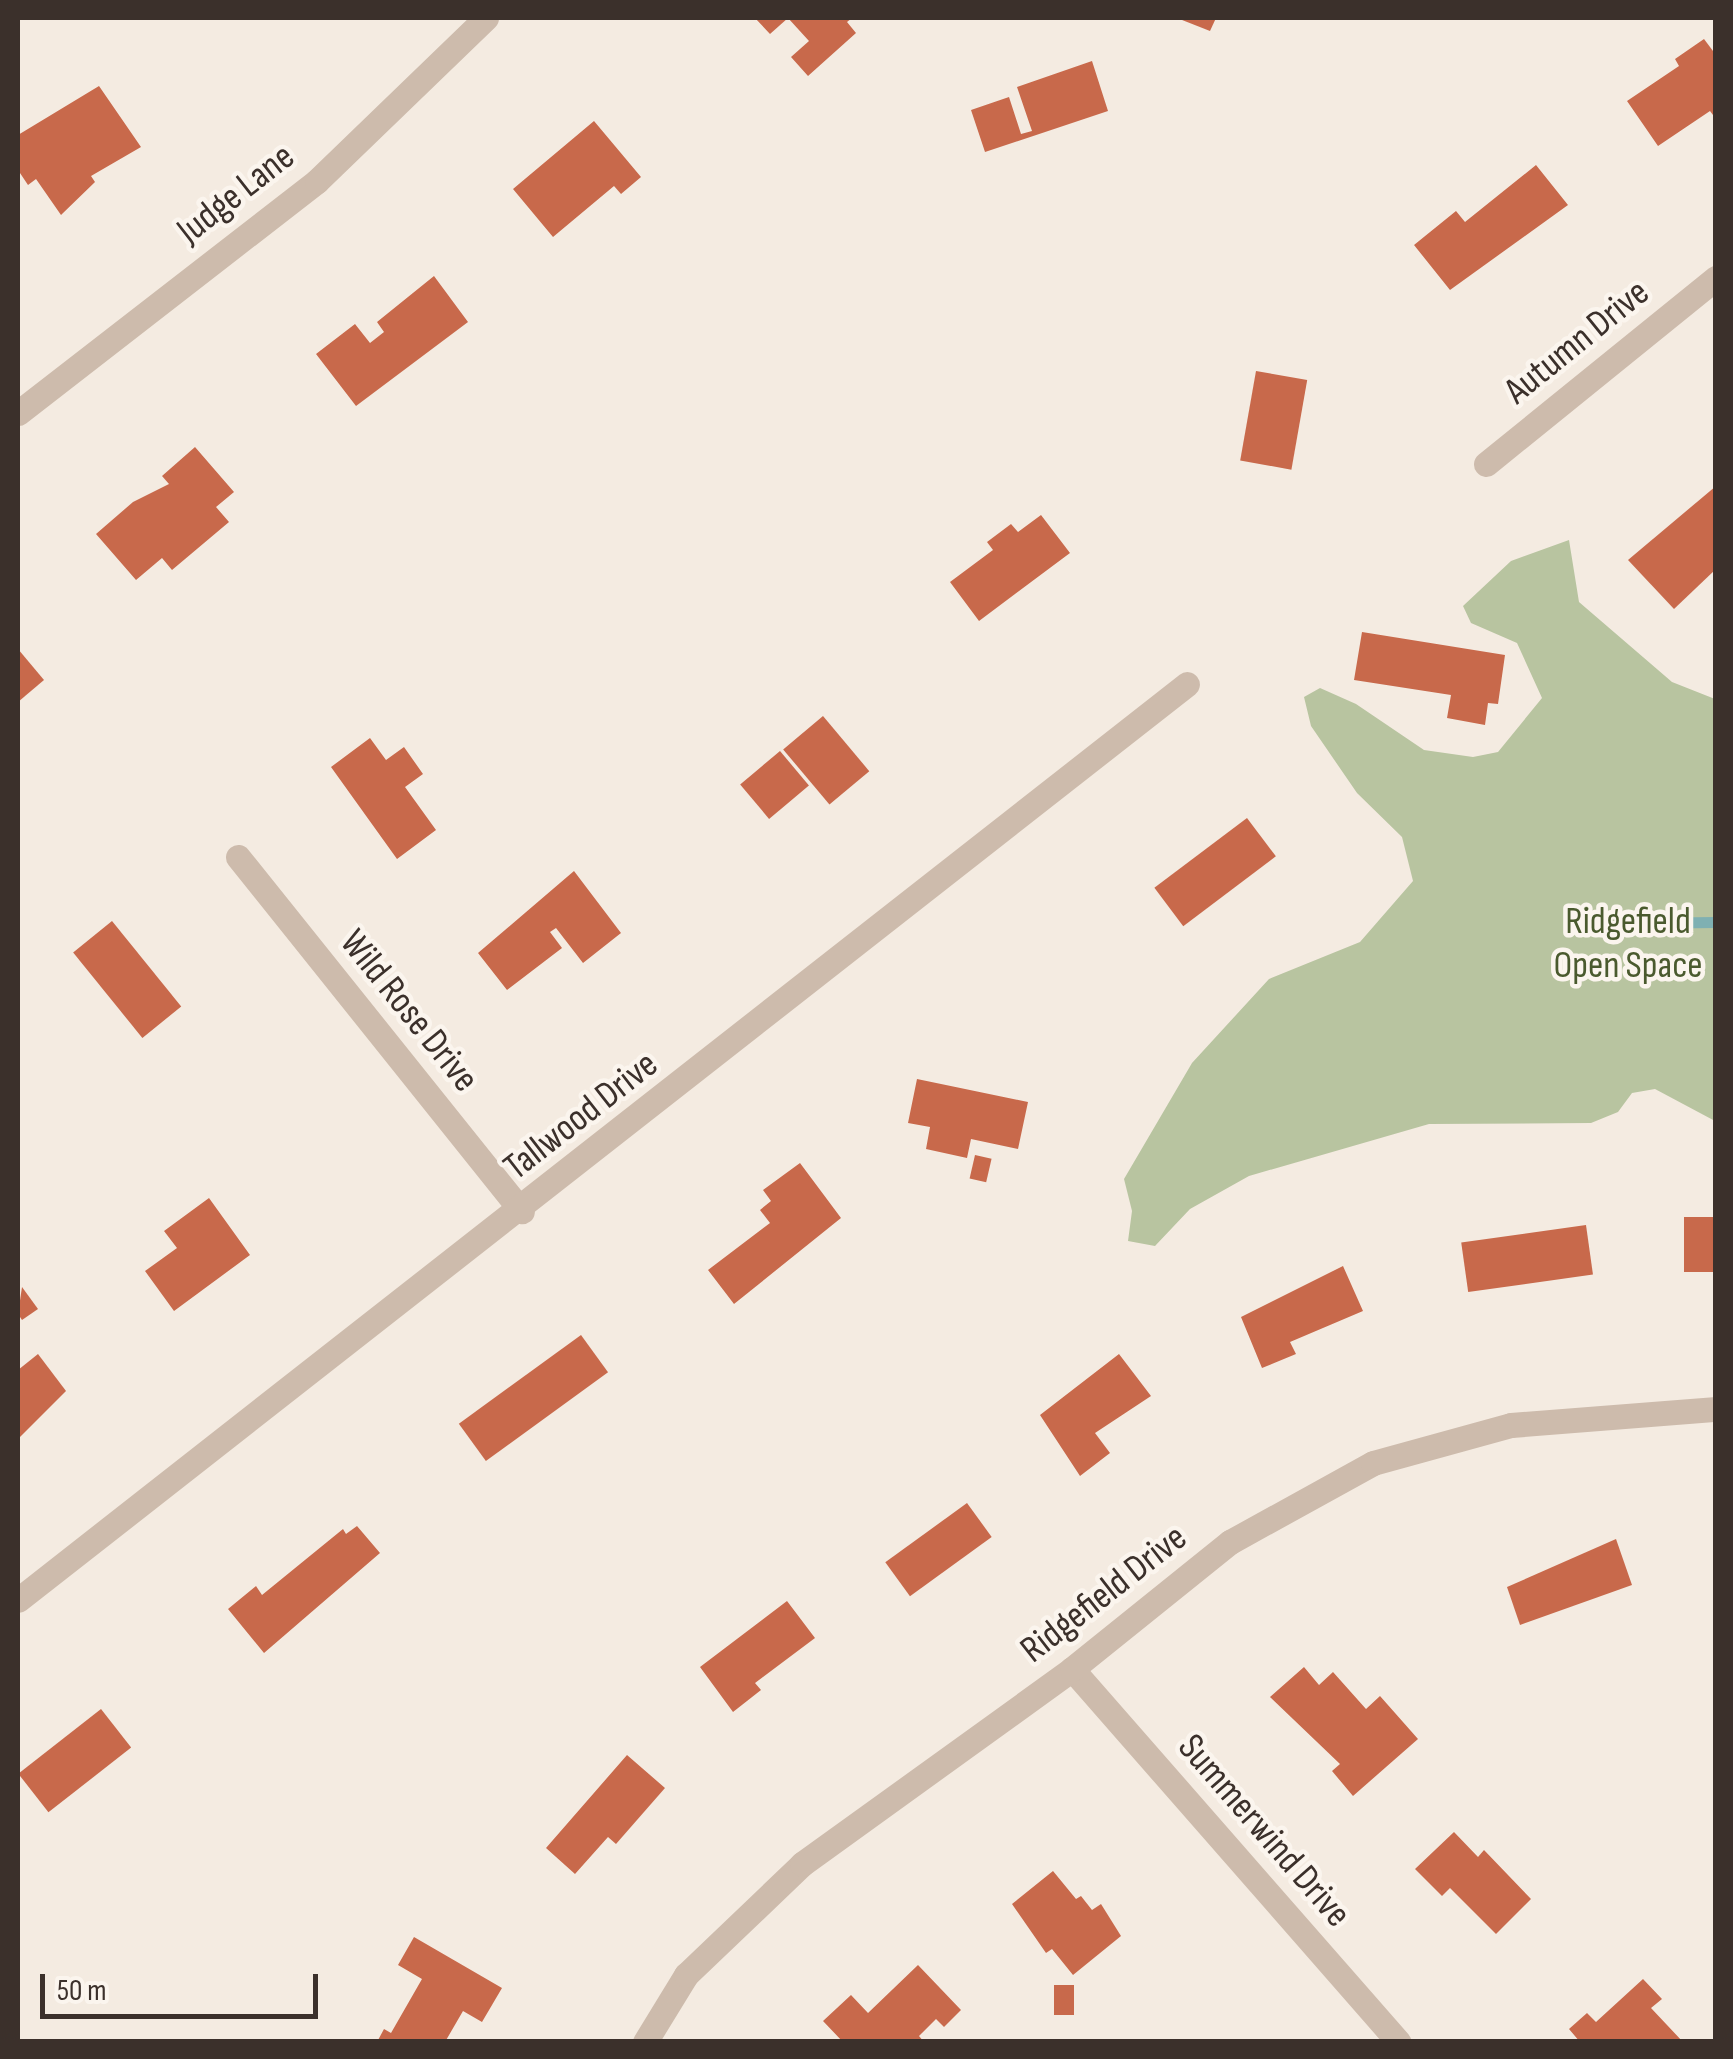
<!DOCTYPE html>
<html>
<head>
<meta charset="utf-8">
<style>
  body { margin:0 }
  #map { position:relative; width:1733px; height:2059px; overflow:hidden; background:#f4ebe1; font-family:"Sofia Sans Condensed",sans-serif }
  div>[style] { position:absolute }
  .green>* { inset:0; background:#b8c4a0 }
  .stream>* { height:11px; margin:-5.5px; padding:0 5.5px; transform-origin:5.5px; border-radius:5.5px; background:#7fb0b2 }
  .building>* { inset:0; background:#c8694b; transform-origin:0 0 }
  .street>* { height:25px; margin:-12.5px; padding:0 12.5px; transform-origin:12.5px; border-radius:12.5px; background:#cdbbac }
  span { translate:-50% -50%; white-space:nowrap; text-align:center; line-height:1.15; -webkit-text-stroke:9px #fbf5ee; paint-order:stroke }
  .street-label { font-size:38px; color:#3b302b }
  .park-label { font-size:38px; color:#4a5a2e }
  .frame { position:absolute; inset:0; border:20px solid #3b302b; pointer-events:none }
  .scale { position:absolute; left:40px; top:1974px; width:278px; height:45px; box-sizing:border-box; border:5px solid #3b302b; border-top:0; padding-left:12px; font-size:30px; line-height:35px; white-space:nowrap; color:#3b302b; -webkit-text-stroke:8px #fbf5ee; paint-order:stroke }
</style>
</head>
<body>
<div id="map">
  <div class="green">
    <div style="clip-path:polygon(1569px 540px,1579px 602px,1672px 682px,1715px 699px,1715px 1121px,1655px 1089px,1632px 1093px,1618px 1112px,1591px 1123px,1429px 1124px,1249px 1176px,1190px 1209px,1155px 1246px,1128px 1241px,1132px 1211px,1124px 1179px,1192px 1063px,1269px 979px,1360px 942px,1413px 881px,1402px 837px,1357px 793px,1311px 726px,1304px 697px,1320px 688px,1356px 704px,1424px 750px,1473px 757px,1498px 752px,1542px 698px,1517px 643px,1471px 623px,1463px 606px,1511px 561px)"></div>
  </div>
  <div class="stream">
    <div style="left:1626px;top:923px;width:90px;rotate:-0.6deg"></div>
  </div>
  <div class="building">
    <div style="clip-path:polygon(755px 18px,852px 18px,847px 22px,856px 33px,808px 76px,791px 57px,809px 41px,788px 18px,770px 34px)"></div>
    <div style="clip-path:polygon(1177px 18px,1216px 18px,1210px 31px)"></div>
    <div style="clip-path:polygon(1704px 39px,1716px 55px,1716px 119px,1710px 111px,1658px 146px,1627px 101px,1679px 66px,1675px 59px)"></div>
    <div style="clip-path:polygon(1092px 61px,1108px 111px,985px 152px,971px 110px,1009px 97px,1021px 134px,1032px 131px,1017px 87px)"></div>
    <div style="clip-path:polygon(99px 86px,141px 147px,91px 176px,95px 182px,61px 215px,36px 179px,28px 185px,18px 170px,18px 135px)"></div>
    <div style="clip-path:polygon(594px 121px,641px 177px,621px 194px,614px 186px,553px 237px,513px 189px)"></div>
    <div style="clip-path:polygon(1536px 165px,1568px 205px,1450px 290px,1414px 245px,1456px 211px,1465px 222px)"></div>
    <div style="clip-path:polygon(434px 276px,468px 322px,356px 406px,316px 354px,355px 324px,370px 343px,384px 332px,377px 322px)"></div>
    <div style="left:1256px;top:371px;width:52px;height:91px;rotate:10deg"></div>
    <div style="clip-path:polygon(195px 447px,234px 492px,216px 507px,229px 522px,172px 570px,162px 558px,136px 580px,96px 534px,133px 502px,169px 484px,162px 476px)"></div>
    <div style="clip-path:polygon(1716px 486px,1716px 569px,1674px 609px,1628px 560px)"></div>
    <div style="clip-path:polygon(1041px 515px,1070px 553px,979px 621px,950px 582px,993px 550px,987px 542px,1011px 524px,1018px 532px)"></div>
    <div style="clip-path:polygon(1362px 632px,1505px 655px,1498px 704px,1488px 703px,1485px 725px,1447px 718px,1451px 695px,1354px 680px)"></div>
    <div style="clip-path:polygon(18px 649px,44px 680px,18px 702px)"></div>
    <div style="left:823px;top:716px;width:72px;height:52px;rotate:50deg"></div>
    <div style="clip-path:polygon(370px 738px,386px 760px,404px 747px,423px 774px,405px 787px,436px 830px,397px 859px,331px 767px)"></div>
    <div style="left:780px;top:751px;width:45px;height:52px;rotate:50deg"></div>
    <div style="left:1247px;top:818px;width:48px;height:116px;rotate:53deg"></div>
    <div style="clip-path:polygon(574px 871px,621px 933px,583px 963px,556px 928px,550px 932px,562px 948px,507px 990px,478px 953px)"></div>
    <div style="left:112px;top:921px;width:110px;height:50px;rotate:51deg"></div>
    <div style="clip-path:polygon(917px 1079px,1028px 1102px,1018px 1149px,971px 1139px,967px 1158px,926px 1149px,930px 1127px,908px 1123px)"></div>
    <div style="left:975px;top:1155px;width:17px;height:24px;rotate:13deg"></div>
    <div style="clip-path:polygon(800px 1163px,841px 1218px,734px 1304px,708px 1270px,770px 1223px,760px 1210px,771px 1201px,763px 1190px)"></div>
    <div style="clip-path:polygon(209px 1198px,250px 1255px,174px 1311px,145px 1271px,177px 1248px,164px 1231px)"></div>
    <div style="left:1716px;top:1217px;width:55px;height:32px;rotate:90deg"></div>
    <div style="left:1586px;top:1225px;width:50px;height:126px;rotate:82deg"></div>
    <div style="clip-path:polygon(1343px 1266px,1363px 1311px,1290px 1342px,1296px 1354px,1262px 1368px,1241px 1317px)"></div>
    <div style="clip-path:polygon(22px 1287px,38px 1309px,22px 1320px,18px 1314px)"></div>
    <div style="left:581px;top:1335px;width:46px;height:151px;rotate:54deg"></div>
    <div style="clip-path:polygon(38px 1354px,66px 1391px,18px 1439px,18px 1370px)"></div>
    <div style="clip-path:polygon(1119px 1354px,1151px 1396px,1095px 1433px,1110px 1453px,1080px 1476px,1040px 1415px)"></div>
    <div style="left:967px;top:1503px;width:42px;height:101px;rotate:54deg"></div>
    <div style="clip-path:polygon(357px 1526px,380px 1553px,264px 1653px,228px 1609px,256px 1586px,262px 1595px,343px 1529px,346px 1534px)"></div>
    <div style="clip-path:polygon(1616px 1539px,1632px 1585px,1520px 1625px,1507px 1587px)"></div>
    <div style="clip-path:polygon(787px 1601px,815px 1638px,755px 1683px,761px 1690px,733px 1712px,700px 1667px)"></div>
    <div style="clip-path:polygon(1304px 1667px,1319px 1685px,1333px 1672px,1366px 1709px,1380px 1696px,1418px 1739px,1353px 1796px,1332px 1771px,1340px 1764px,1270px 1697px)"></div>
    <div style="left:101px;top:1709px;width:49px;height:105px;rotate:52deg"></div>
    <div style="clip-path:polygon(627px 1755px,665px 1788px,616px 1844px,608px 1837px,575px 1874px,546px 1848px)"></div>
    <div style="clip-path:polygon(1454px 1832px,1478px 1857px,1484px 1850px,1531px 1899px,1496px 1934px,1450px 1888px,1442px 1896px,1415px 1869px)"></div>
    <div style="clip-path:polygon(1053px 1871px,1076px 1899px,1081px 1896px,1092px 1910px,1101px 1904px,1121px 1936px,1073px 1975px,1052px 1949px,1046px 1953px,1012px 1904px)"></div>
    <div style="clip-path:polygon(414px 1937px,502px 1988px,482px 2022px,463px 2011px,445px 2042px,377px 2042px,384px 2029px,391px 2033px,422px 1979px,398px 1965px)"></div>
    <div style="clip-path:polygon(918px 1965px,961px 2010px,944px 2027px,936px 2019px,919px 2036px,924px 2042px,843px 2042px,823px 2021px,851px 1995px,868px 2013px)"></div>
    <div style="clip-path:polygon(1643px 1979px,1662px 1999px,1651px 2008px,1683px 2042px,1580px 2042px,1569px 2029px,1587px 2013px,1596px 2022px)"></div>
    <div style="left:1054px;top:1985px;width:20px;height:30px"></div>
  </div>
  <div class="street">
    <div style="left:18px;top:413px;width:378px;rotate:-37.8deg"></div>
    <div style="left:317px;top:181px;width:235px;rotate:-44deg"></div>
    <div style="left:1486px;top:464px;width:296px;rotate:-39deg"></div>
    <div style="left:238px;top:857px;width:454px;rotate:51.3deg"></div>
    <div style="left:18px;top:1600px;width:1485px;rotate:-38.08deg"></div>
    <div style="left:1072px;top:1669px;width:496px;rotate:48.8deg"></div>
    <div style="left:645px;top:2042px;width:79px;rotate:-58.5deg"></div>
    <div style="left:686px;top:1975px;width:161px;rotate:-43.7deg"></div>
    <div style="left:802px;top:1864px;width:333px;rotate:-35.8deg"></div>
    <div style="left:1072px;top:1669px;width:203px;rotate:-38.8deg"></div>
    <div style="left:1230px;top:1542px;width:163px;rotate:-28.9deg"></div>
    <div style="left:1373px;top:1463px;width:143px;rotate:-15.4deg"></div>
    <div style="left:1511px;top:1425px;width:206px;rotate:-4.5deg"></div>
  </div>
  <div class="street-label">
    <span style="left:236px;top:194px;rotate:-38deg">Judge Lane</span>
    <span style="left:1577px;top:342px;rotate:-39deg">Autumn Drive</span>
    <span style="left:409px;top:1011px;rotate:51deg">Wild Rose Drive</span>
    <span style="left:581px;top:1116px;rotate:-38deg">Tallwood Drive</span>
    <span style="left:1104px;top:1594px;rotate:-38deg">Ridgefield Drive</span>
    <span style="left:1264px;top:1831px;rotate:49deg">Summerwind Drive</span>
  </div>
  <div class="park-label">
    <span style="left:1628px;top:944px">Ridgefield<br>Open Space</span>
  </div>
  <div class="frame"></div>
  <div class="scale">50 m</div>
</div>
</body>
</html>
